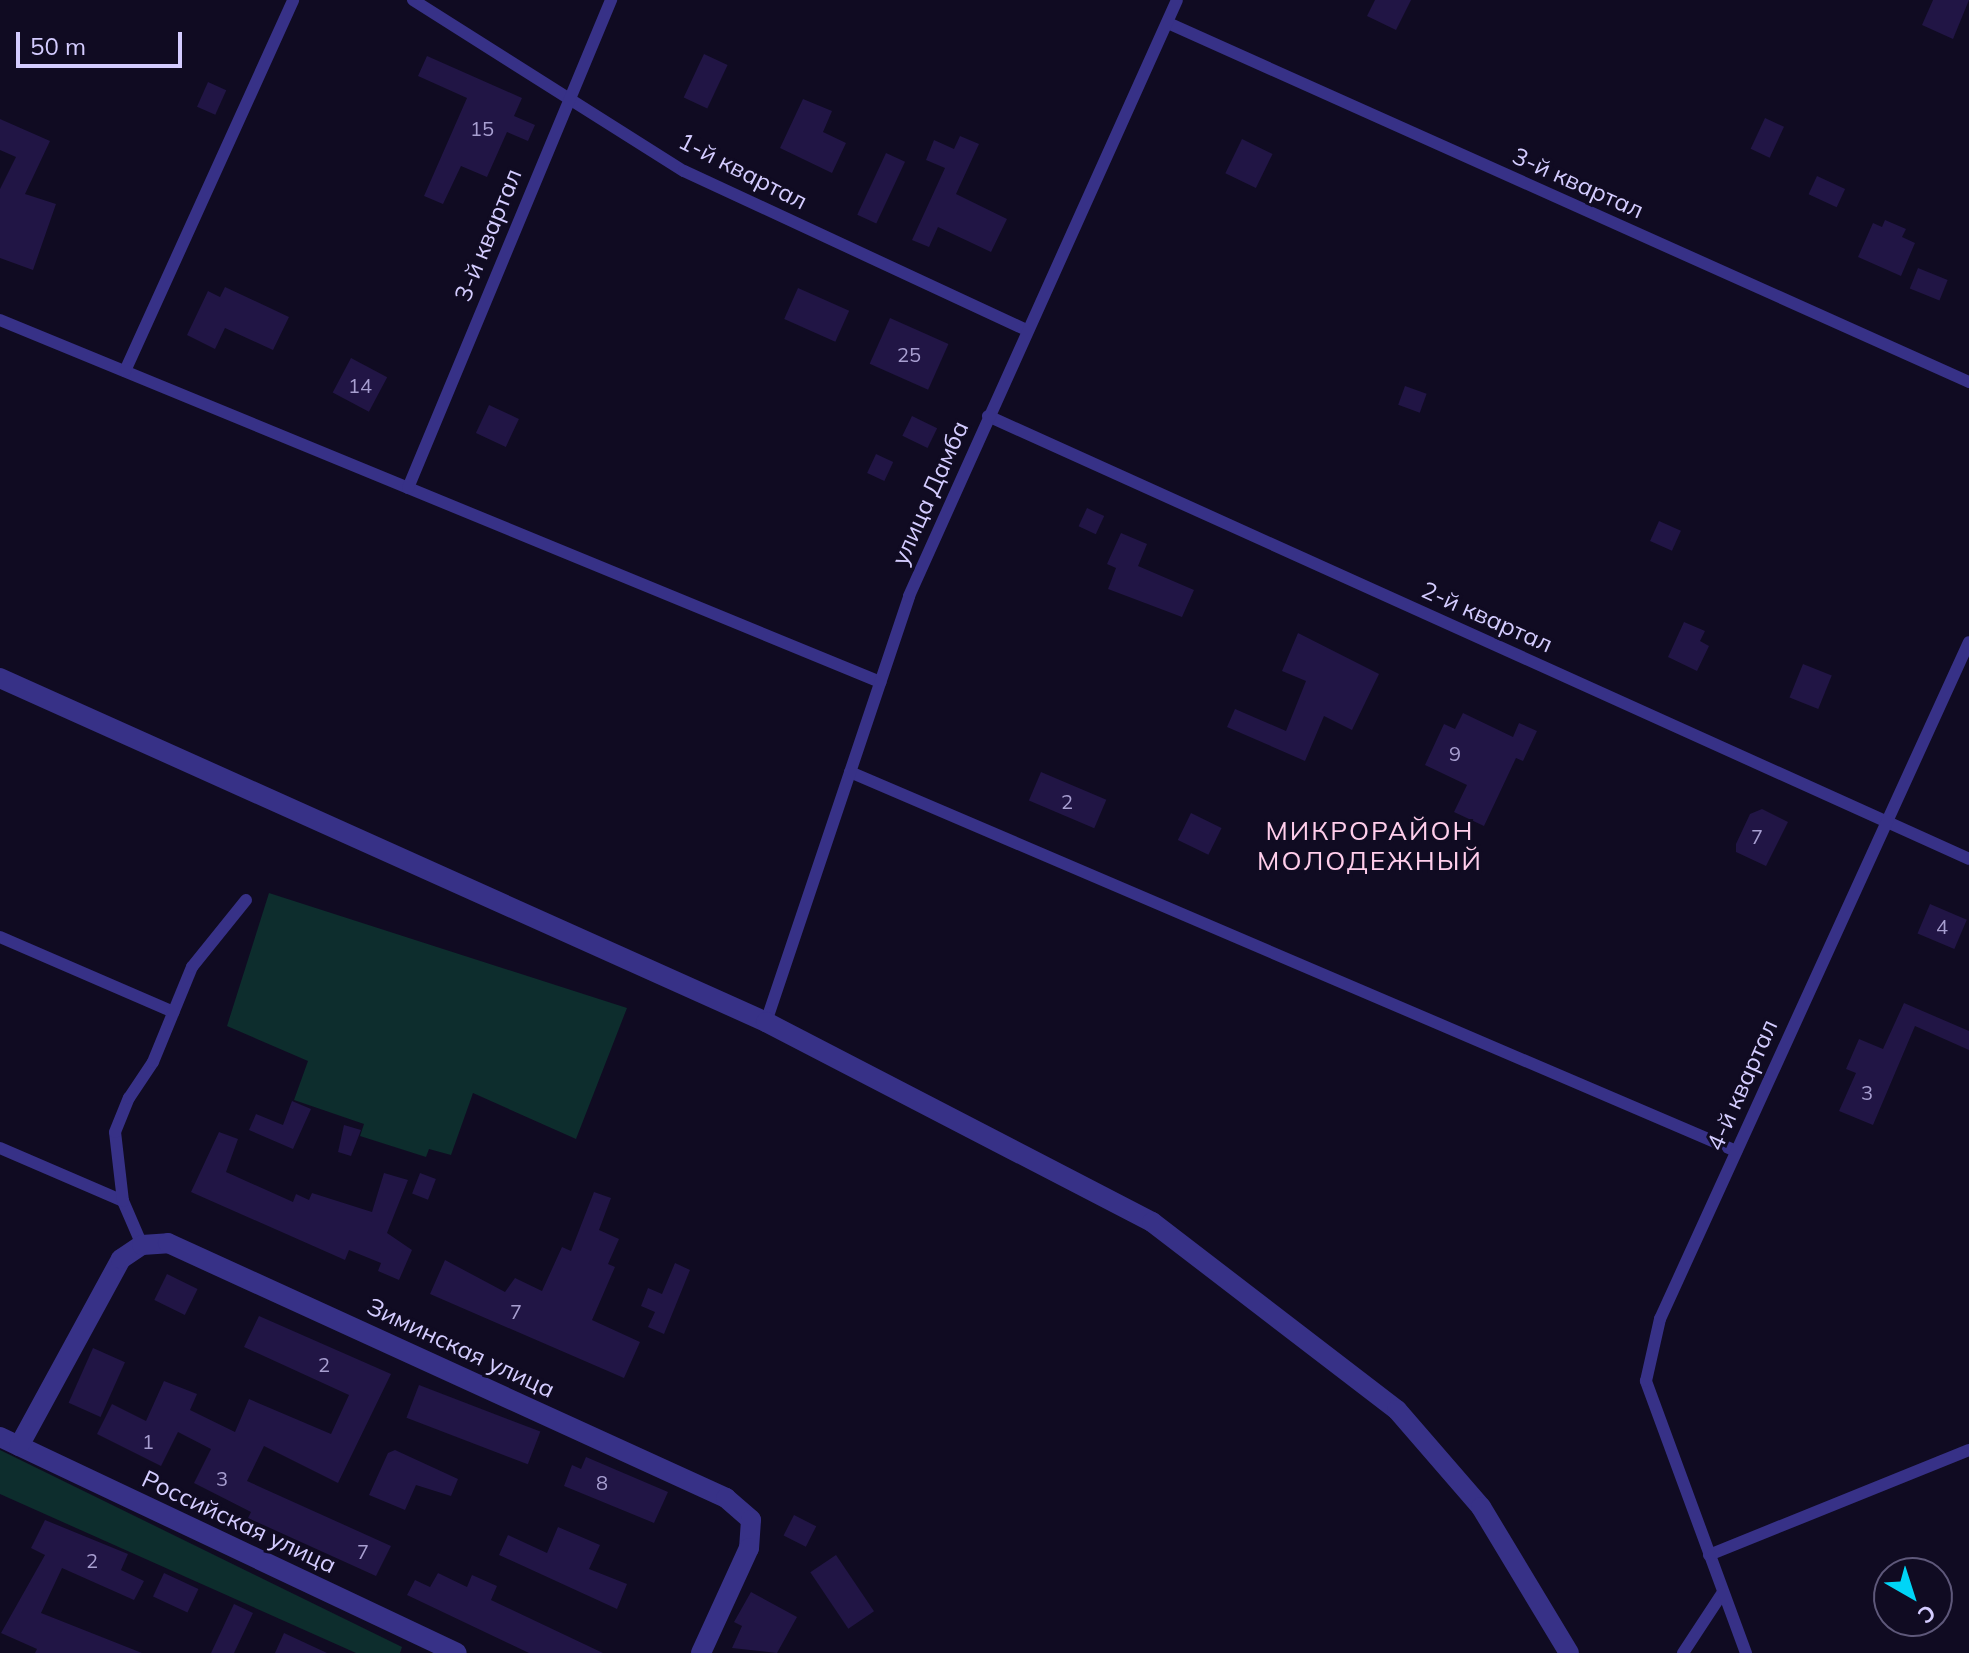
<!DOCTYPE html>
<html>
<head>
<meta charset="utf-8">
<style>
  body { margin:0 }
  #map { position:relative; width:1969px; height:1653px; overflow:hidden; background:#100b22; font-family:Mulish,sans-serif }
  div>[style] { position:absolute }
  .green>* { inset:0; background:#0d2d2d }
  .building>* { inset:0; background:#211545; transform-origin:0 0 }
  .service>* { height:12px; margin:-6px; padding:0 6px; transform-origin:6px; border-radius:6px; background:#373187 }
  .minor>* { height:20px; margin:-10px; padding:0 10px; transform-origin:10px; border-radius:10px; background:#373187 }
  span { translate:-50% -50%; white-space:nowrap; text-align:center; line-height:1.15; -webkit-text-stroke:6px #100b22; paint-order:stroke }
  .number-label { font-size:20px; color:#a79ed0 }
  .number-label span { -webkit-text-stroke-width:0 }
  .street-label { font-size:24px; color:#d4ccff }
  .neighbourhood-label { font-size:26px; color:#ffceeb; letter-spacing:2px }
  .north { position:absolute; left:1873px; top:1557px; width:80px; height:80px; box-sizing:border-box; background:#100b22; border:2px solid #5e587a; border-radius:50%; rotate:141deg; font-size:22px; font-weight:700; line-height:32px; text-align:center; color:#d4ccff }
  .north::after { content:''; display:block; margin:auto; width:28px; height:36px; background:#00d5f7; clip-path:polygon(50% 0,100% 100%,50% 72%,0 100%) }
  .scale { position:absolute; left:16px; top:32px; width:166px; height:36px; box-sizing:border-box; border:4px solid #d4ccff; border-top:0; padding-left:10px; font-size:24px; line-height:28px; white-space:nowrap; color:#d4ccff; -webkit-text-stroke:6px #100b22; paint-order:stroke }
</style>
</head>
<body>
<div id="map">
  <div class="green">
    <div style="clip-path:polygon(269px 893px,627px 1008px,576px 1139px,473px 1093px,451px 1155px,429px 1149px,426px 1157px,360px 1136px,364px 1124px,294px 1100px,308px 1061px,227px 1026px)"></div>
    <div style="clip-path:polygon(0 1450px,402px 1647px,400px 1653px,356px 1653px,0 1494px)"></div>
  </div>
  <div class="building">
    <div style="clip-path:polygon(1375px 0,1411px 0,1396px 30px,1367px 16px)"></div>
    <div style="clip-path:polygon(1933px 0,1969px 0,1953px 39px,1922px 25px)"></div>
    <div style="left:704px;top:54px;width:26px;height:48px;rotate:25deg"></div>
    <div style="clip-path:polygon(427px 56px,522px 98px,514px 116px,535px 125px,528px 141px,507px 132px,487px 177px,461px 166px,443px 204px,424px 196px,467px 98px,418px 76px)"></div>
    <div style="left:208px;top:82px;width:20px;height:27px;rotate:24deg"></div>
    <div style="clip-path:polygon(803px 99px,832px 111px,823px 132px,846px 143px,832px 173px,780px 148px)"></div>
    <div style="left:1765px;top:118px;width:21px;height:34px;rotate:25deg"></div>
    <div style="clip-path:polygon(0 119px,50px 141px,25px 194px,56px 204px,33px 270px,0 258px,0 189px,16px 157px,0 150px)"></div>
    <div style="clip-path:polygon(960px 136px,979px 144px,956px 194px,1007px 219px,991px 252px,938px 227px,929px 247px,912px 240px,945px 168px,926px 160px,934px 140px,954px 149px)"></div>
    <div style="left:1242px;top:139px;width:34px;height:38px;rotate:26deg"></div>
    <div style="left:886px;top:153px;width:21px;height:68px;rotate:25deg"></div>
    <div style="left:1817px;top:176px;width:31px;height:20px;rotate:25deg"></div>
    <div style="clip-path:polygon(1885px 220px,1906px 229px,1902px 237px,1915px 243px,1901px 276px,1858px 257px,1873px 223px,1882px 227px)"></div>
    <div style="left:1918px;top:268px;width:32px;height:22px;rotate:22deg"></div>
    <div style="clip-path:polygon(225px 287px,289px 317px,273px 350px,225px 328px,215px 349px,187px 335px,208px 291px,220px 297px)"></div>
    <div style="left:798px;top:288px;width:56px;height:34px;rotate:24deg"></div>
    <div style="left:890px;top:318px;width:64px;height:50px;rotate:24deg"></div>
    <div style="left:351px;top:358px;width:41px;height:39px;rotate:28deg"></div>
    <div style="left:1405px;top:386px;width:23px;height:20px;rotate:20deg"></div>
    <div style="left:489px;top:405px;width:33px;height:31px;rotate:25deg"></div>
    <div style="left:912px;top:416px;width:28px;height:22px;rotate:26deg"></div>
    <div style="left:876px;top:454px;width:19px;height:21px;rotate:25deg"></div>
    <div style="left:1087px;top:508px;width:19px;height:20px;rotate:25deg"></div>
    <div style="left:1659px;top:521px;width:24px;height:22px;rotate:24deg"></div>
    <div style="clip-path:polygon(1121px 533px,1147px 544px,1138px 566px,1194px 590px,1182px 617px,1108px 589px,1116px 568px,1107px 564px)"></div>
    <div style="clip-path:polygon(1684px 622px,1705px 631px,1700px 641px,1709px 646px,1697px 671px,1668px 657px)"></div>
    <div style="clip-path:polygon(1298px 633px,1379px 674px,1352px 730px,1324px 716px,1305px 761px,1227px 727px,1235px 709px,1286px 731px,1306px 681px,1282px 671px)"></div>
    <div style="left:1803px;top:664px;width:31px;height:36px;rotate:22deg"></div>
    <div style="clip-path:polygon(1463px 713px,1513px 737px,1519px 723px,1537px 731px,1523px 761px,1516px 758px,1484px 826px,1454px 812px,1467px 785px,1425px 765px,1444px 724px,1455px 729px)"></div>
    <div style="left:1041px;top:772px;width:71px;height:31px;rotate:23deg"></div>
    <div style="clip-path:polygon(1762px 809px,1788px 822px,1766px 866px,1736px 852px,1736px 844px,1750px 814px)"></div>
    <div style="left:1191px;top:813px;width:34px;height:30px;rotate:26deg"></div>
    <div style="left:1930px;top:904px;width:40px;height:32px;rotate:23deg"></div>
    <div style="clip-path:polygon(1904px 1003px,1969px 1031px,1969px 1050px,1915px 1026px,1873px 1125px,1839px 1111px,1856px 1073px,1846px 1069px,1859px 1039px,1883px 1049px)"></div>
    <div style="clip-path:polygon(292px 1101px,311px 1109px,293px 1149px,249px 1130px,256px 1114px,283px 1125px)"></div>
    <div style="clip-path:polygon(344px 1125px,361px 1130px,351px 1156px,338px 1152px)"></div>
    <div style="clip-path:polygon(219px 1132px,238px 1139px,226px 1172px,293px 1202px,296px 1194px,309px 1200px,312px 1193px,372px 1212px,384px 1173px,408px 1180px,387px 1233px,412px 1250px,399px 1280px,378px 1271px,381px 1263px,349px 1250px,345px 1260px,191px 1192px)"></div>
    <div style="left:420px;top:1173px;width:17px;height:22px;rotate:21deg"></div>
    <div style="clip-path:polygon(594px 1192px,611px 1198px,599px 1230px,619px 1239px,608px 1264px,615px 1267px,592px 1320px,640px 1342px,624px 1378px,430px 1294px,445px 1260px,505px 1292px,515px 1278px,542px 1291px,562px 1247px,571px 1251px)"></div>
    <div style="clip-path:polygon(675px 1263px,690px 1270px,664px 1334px,648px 1327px,655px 1312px,641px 1306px,648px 1288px,662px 1294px)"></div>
    <div style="left:167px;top:1274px;width:34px;height:29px;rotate:26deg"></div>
    <div style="clip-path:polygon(259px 1316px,391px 1374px,338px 1483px,264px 1446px,247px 1481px,391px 1546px,376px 1576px,248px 1518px,251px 1512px,194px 1483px,211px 1449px,178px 1432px,161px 1466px,97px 1434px,112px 1404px,146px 1421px,164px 1381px,197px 1394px,190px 1410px,235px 1432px,249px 1399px,331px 1434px,349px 1395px,244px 1347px)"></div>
    <div style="left:93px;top:1348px;width:35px;height:60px;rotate:24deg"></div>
    <div style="left:419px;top:1385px;width:130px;height:35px;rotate:21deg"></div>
    <div style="clip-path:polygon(395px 1450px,458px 1479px,451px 1496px,416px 1485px,405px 1510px,369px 1495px,388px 1453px)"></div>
    <div style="clip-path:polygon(586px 1457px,668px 1492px,654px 1523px,564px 1486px,572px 1465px,581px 1469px)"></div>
    <div style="left:794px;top:1515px;width:25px;height:23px;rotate:27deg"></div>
    <div style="clip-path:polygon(45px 1520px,128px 1554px,121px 1570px,144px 1581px,134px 1600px,62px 1568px,41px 1613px,142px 1653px,35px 1653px,37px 1649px,1px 1633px,45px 1555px,31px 1548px)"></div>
    <div style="clip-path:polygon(558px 1527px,600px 1545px,589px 1569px,627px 1584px,617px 1609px,499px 1555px,508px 1535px,547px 1553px)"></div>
    <div style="left:836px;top:1555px;width:68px;height:31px;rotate:56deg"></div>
    <div style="left:164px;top:1573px;width:38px;height:26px;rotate:25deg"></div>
    <div style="clip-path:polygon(438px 1573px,467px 1587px,472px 1575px,497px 1586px,491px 1600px,603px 1653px,529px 1653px,407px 1595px,415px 1580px,430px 1587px)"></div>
    <div style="clip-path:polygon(751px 1592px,797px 1617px,777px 1653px,732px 1648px,742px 1626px,734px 1622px)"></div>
    <div style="clip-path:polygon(234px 1604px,253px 1613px,234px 1653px,211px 1653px)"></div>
    <div style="clip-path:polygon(284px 1633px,327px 1653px,275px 1653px)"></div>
  </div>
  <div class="service">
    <div style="left:413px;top:0;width:320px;rotate:32.3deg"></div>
    <div style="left:684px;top:171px;width:378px;rotate:24.9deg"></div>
    <div style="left:1168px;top:23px;width:878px;rotate:24.14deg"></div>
    <div style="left:0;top:320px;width:952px;rotate:22.36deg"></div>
    <div style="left:125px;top:371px;width:407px;rotate:-65.6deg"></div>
    <div style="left:988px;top:416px;width:1076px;rotate:24.3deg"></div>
    <div style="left:408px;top:488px;width:529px;rotate:-67.41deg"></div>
    <div style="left:850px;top:772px;width:964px;rotate:23.16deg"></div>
    <div style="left:0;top:937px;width:189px;rotate:23.4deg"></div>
    <div style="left:766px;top:1022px;width:449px;rotate:-71.4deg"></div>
    <div style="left:909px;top:596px;width:653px;rotate:-65.79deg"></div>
    <div style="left:0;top:1148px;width:134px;rotate:23.3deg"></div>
    <div style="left:123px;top:1201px;width:48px;rotate:66.6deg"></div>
    <div style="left:123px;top:1201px;width:69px;rotate:-96.6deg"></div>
    <div style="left:115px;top:1132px;width:37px;rotate:-68deg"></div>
    <div style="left:129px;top:1098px;width:43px;rotate:-56.3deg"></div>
    <div style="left:153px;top:1062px;width:103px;rotate:-67.7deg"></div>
    <div style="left:192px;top:967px;width:86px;rotate:-51.1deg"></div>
    <div style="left:1709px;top:1555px;width:280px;rotate:-22deg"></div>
    <div style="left:1683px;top:1653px;width:73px;rotate:-56.7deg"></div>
    <div style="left:1746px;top:1653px;width:290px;rotate:-110.2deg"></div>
    <div style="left:1646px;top:1381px;width:64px;rotate:-77.3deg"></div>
    <div style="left:1660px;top:1319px;width:744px;rotate:-65.47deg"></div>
  </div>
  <div class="minor">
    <div style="left:0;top:678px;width:840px;rotate:24.18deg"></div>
    <div style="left:766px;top:1022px;width:435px;rotate:27.4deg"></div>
    <div style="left:1152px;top:1222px;width:309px;rotate:37.5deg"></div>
    <div style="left:1397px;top:1410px;width:128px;rotate:49.1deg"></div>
    <div style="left:1481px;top:1507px;width:170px;rotate:58.9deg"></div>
    <div style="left:0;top:1437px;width:505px;rotate:25.3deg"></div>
    <div style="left:19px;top:1446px;width:213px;rotate:-61.4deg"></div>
    <div style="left:121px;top:1259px;width:25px;rotate:-34deg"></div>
    <div style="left:142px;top:1245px;width:26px;rotate:-4deg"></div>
    <div style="left:168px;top:1243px;width:614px;rotate:24.56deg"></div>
    <div style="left:726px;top:1498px;width:33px;rotate:41deg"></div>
    <div style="left:751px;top:1520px;width:28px;rotate:94deg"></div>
    <div style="left:749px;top:1548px;width:115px;rotate:114.6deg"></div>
  </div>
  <div class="number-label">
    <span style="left:482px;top:128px">15</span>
    <span style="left:909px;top:354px">25</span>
    <span style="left:360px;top:385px">14</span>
    <span style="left:1455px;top:753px">9</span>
    <span style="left:1067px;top:801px">2</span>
    <span style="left:1757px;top:836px">7</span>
    <span style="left:1942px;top:926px">4</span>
    <span style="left:1867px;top:1092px">3</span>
    <span style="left:516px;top:1311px">7</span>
    <span style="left:324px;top:1364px">2</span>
    <span style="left:148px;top:1441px">1</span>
    <span style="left:222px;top:1478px">3</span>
    <span style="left:602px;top:1482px">8</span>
    <span style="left:363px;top:1551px">7</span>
    <span style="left:92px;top:1560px">2</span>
  </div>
  <div class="street-label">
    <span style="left:743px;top:171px;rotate:27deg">1-й квартал</span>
    <span style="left:1578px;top:183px;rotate:24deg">3-й квартал</span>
    <span style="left:488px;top:235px;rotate:-68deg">3-й квартал</span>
    <span style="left:930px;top:493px;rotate:-66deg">улица Дамба</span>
    <span style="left:1487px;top:617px;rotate:24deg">2-й квартал</span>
    <span style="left:1742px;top:1085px;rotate:-66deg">4-й квартал</span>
    <span style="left:461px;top:1348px;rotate:25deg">Зиминская улица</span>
    <span style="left:239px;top:1522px;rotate:25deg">Российская улица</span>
  </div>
  <div class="neighbourhood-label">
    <span style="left:1370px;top:846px">МИКРОРАЙОН<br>МОЛОДЕЖНЫЙ</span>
  </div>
  <div class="north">С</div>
  <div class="scale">50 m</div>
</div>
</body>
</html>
